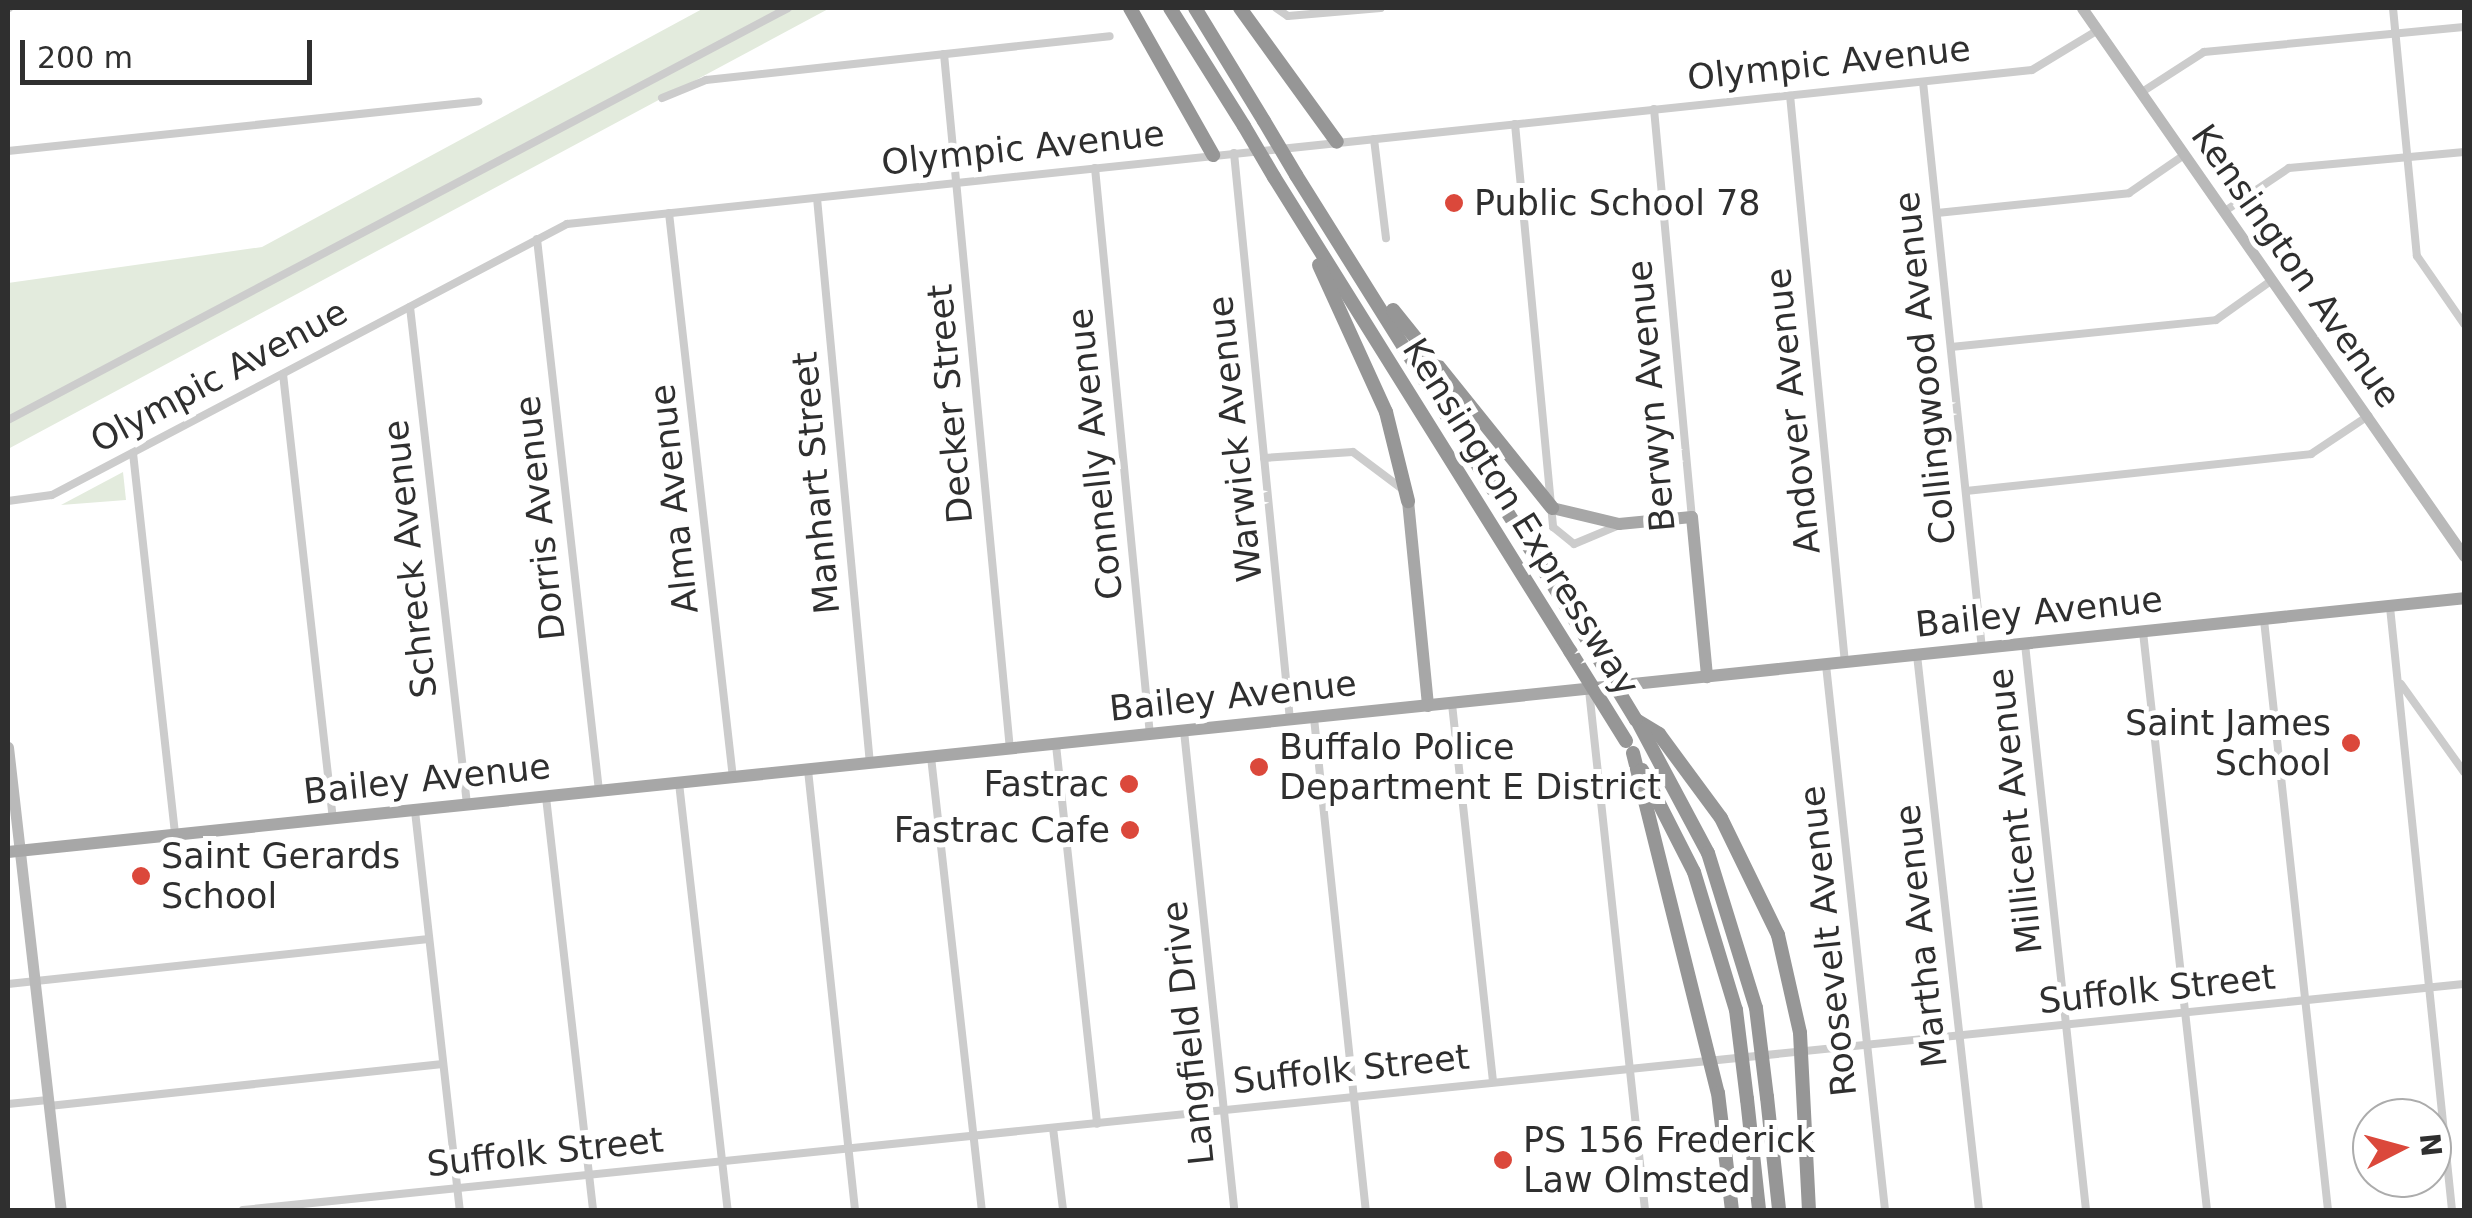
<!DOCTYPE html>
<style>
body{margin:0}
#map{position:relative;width:2472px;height:1218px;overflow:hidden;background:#fff;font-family:"DejaVu Sans",sans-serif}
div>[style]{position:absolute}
.green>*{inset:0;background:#e3ebdd}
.street>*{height:8px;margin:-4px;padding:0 4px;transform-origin:4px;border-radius:4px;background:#ccc}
.secondary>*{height:11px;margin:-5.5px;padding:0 5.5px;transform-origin:5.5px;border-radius:5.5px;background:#b9b9b9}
.primary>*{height:12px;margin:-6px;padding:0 6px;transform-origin:6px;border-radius:6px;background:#a7a7a7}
.highway>*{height:14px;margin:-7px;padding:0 7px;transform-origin:7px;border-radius:7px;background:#969696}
.highway-bridge>*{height:14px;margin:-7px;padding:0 7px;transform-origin:7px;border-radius:7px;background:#969696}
.dots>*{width:28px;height:28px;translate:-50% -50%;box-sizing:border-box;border:5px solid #fff;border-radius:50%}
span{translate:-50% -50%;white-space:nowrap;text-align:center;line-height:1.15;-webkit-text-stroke:10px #fff;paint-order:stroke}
.street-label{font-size:35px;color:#2f2f2f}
.poi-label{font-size:35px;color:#2f2f2f}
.left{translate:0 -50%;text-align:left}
.right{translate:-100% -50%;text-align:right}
.frame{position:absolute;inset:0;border:10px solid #2f2f2f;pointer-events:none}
.north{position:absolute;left:2352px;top:1098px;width:100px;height:100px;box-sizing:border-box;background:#fff;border:2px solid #acacac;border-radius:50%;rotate:84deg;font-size:28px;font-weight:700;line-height:40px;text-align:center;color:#2f2f2f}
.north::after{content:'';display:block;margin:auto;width:35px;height:45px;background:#db483b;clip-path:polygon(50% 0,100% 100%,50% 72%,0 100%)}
.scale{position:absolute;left:20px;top:40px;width:292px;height:45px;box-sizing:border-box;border:5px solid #2f2f2f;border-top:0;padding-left:12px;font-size:30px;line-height:35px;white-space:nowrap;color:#2f2f2f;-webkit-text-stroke:8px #fff;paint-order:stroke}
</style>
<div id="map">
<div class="green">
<i style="clip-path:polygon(704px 8px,830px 8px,8px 449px,8px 283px,262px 247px)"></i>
<i style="clip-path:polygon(123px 472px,126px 500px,61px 505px)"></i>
</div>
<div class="street">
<i style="left:8px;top:8px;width:1px"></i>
<i style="left:1276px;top:8px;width:14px;rotate:34deg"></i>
<i style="left:1288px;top:16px;width:93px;rotate:-4.9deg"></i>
<i style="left:2393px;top:8px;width:249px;rotate:84.5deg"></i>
<i style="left:2417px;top:256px;width:83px;rotate:55.3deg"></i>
<i style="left:944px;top:54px;width:698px;rotate:84.58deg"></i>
<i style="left:1923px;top:82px;width:570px;rotate:84.06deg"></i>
<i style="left:2142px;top:92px;width:74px;rotate:-32.8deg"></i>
<i style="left:2204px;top:52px;width:261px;rotate:-5.5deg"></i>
<i style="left:1790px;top:95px;width:571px;rotate:84.47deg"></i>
<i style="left:662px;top:98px;width:48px;rotate:-22.2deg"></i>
<i style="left:706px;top:80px;width:406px;rotate:-6.2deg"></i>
<i style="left:1654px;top:109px;width:410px;rotate:84.7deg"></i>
<i style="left:1515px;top:124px;width:405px;rotate:84.6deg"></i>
<i style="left:1553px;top:527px;width:27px;rotate:39deg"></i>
<i style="left:1574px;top:544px;width:47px;rotate:-22.7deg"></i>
<i style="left:1374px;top:139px;width:100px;rotate:83.1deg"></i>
<i style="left:8px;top:151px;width:473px;rotate:-6deg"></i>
<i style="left:1234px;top:153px;width:570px;rotate:84.36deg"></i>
<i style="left:1095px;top:168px;width:570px;rotate:84.46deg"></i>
<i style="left:817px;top:198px;width:568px;rotate:84.65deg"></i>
<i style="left:2225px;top:211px;width:77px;rotate:-33.9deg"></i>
<i style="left:2289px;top:168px;width:176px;rotate:-5.2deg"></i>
<i style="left:669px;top:213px;width:569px;rotate:83.54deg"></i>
<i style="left:1937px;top:213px;width:193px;rotate:-5.9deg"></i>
<i style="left:2129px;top:193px;width:67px;rotate:-34.6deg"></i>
<i style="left:537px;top:239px;width:555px;rotate:83.59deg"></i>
<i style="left:410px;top:307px;width:500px;rotate:83.46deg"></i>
<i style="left:1951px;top:347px;width:266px;rotate:-5.8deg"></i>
<i style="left:2216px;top:320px;width:69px;rotate:-35.5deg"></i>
<i style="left:283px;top:374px;width:448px;rotate:83.6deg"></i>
<i style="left:8px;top:420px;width:882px;rotate:-27.84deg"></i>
<i style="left:133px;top:453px;width:384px;rotate:83.7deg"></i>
<i style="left:1264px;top:458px;width:89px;rotate:-3.9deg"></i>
<i style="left:1353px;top:452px;width:60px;rotate:36.9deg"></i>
<i style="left:1966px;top:491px;width:347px;rotate:-6.1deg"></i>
<i style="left:2311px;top:454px;width:69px;rotate:-33.7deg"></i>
<i style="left:8px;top:501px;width:44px;rotate:-7.8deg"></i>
<i style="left:52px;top:495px;width:582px;rotate:-27.75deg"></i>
<i style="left:567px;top:224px;width:1473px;rotate:-6deg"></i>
<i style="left:2032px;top:70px;width:77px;rotate:-31.2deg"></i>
<i style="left:2390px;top:607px;width:606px;rotate:84.13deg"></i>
<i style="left:2264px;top:620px;width:593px;rotate:83.81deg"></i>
<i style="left:2143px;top:632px;width:582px;rotate:83.68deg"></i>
<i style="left:2025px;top:644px;width:569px;rotate:83.85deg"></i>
<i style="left:1917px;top:655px;width:558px;rotate:83.63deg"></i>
<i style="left:1826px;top:665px;width:548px;rotate:83.82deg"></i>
<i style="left:2401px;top:684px;width:108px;rotate:54.4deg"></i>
<i style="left:1589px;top:690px;width:523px;rotate:83.85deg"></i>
<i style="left:1452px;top:704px;width:380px;rotate:83.8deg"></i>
<i style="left:1314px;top:718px;width:495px;rotate:84deg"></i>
<i style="left:1184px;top:731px;width:482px;rotate:84deg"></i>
<i style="left:1056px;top:745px;width:381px;rotate:83.8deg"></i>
<i style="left:931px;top:757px;width:456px;rotate:83.6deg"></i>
<i style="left:808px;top:770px;width:443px;rotate:83.9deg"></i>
<i style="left:679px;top:783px;width:430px;rotate:83.5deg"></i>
<i style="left:546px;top:797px;width:416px;rotate:83.5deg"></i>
<i style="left:415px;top:811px;width:402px;rotate:83.6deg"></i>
<i style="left:8px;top:984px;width:423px;rotate:-6.1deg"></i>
<i style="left:8px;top:1104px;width:40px;rotate:-5.7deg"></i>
<i style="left:49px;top:1106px;width:396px;rotate:-6.1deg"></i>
<i style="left:1053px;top:1128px;width:83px;rotate:83deg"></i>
<i style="left:243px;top:1210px;width:2232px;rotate:-5.81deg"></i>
</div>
<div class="secondary">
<i style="left:2082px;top:8px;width:668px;rotate:55.12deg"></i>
<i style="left:8px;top:747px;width:466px;rotate:83.5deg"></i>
</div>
<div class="primary">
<i style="left:1408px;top:501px;width:206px;rotate:84.4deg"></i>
<i style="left:1552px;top:508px;width:69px;rotate:13.4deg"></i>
<i style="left:1619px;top:524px;width:73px;rotate:-5.5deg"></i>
<i style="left:1692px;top:517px;width:161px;rotate:84.6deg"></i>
<i style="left:8px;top:852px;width:2469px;rotate:-5.9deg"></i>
</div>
<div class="highway">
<i style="left:1130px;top:8px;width:169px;rotate:60.5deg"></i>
<i style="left:1170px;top:8px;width:139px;rotate:57.9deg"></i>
<i style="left:1195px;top:8px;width:132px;rotate:58.6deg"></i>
<i style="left:1240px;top:8px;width:165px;rotate:54.1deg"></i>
<i style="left:1296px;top:175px;width:550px;rotate:57.93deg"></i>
<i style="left:1274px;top:177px;width:559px;rotate:58.02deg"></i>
<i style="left:1319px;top:265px;width:162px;rotate:65.5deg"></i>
<i style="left:1386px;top:412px;width:92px;rotate:76.1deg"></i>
<i style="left:1393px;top:310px;width:254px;rotate:51.2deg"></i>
<i style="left:1636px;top:720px;width:27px;rotate:31deg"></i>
<i style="left:1659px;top:734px;width:104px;rotate:53.6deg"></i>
<i style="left:1721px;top:818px;width:130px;rotate:64deg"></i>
<i style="left:1778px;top:935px;width:100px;rotate:77.3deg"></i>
<i style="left:1800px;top:1033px;width:177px;rotate:87.1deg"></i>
<i style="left:1639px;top:724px;width:146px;rotate:61.9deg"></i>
<i style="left:1708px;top:853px;width:162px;rotate:72.8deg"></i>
<i style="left:1633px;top:753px;width:350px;rotate:76deg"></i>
<i style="left:1718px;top:1093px;width:118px;rotate:83.2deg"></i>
<i style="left:1642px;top:770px;width:114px;rotate:63deg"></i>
<i style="left:1694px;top:872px;width:144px;rotate:73.1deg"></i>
<i style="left:1767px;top:1097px;width:114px;rotate:83.9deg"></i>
<i style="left:1747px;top:1099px;width:112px;rotate:83.8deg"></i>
</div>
<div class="highway-bridge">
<i style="left:1264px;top:121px;width:63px;rotate:59.3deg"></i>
<i style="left:1244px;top:126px;width:59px;rotate:59.5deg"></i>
<i style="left:1588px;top:641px;width:92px;rotate:58.7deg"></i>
<i style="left:1570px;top:651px;width:106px;rotate:58.1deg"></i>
<i style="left:1756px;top:1008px;width:90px;rotate:83deg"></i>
<i style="left:1736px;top:1010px;width:90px;rotate:83deg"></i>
</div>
<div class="dots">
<i style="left:1454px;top:203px;background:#db483b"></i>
<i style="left:2351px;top:743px;background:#db483b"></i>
<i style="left:1259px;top:767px;background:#db483b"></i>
<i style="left:1129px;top:784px;background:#db483b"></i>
<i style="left:1130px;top:830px;background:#db483b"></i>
<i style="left:141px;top:876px;background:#db483b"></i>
<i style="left:1503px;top:1160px;background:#db483b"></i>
</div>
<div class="street-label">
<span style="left:1829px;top:63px;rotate:-6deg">Olympic Avenue</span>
<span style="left:1023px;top:148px;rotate:-6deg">Olympic Avenue</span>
<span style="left:2296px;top:266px;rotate:55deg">Kensington Avenue</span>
<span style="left:1925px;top:368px;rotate:-96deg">Collingwood Avenue</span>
<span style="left:219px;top:376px;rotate:-28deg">Olympic Avenue</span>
<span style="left:1651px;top:396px;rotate:-95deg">Berwyn Avenue</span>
<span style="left:950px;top:404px;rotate:-95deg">Decker Street</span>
<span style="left:1793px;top:411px;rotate:-96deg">Andover Avenue</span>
<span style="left:1235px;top:439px;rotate:-96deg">Warwick Avenue</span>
<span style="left:1095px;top:454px;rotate:-96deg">Connelly Avenue</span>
<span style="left:816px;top:483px;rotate:-95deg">Manhart Street</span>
<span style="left:674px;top:499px;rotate:-96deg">Alma Avenue</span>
<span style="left:1521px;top:517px;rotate:58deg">Kensington Expressway</span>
<span style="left:540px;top:518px;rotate:-96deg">Dorris Avenue</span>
<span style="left:410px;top:559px;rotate:-96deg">Schreck Avenue</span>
<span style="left:2039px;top:612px;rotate:-6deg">Bailey Avenue</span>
<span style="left:1233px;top:696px;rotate:-6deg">Bailey Avenue</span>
<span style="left:427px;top:779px;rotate:-6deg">Bailey Avenue</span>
<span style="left:2015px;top:811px;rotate:-96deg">Millicent Avenue</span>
<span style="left:1921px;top:936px;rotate:-96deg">Martha Avenue</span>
<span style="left:1828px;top:941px;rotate:-96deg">Roosevelt Avenue</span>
<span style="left:2157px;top:989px;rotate:-6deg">Suffolk Street</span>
<span style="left:1188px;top:1033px;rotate:-96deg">Langfield Drive</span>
<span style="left:1351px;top:1069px;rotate:-6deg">Suffolk Street</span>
<span style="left:545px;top:1152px;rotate:-6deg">Suffolk Street</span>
</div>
<div class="poi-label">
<span class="left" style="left:1474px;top:203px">Public School 78</span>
<span class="right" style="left:2331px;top:743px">Saint James<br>School</span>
<span class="left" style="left:1279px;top:767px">Buffalo Police<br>Department E District</span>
<span class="right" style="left:1109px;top:784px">Fastrac</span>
<span class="right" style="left:1110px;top:830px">Fastrac Cafe</span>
<span class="left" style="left:161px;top:876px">Saint Gerards<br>School</span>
<span class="left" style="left:1523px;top:1160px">PS 156 Frederick<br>Law Olmsted</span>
</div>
<div class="frame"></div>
<div class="north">N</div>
<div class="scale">200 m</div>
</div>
